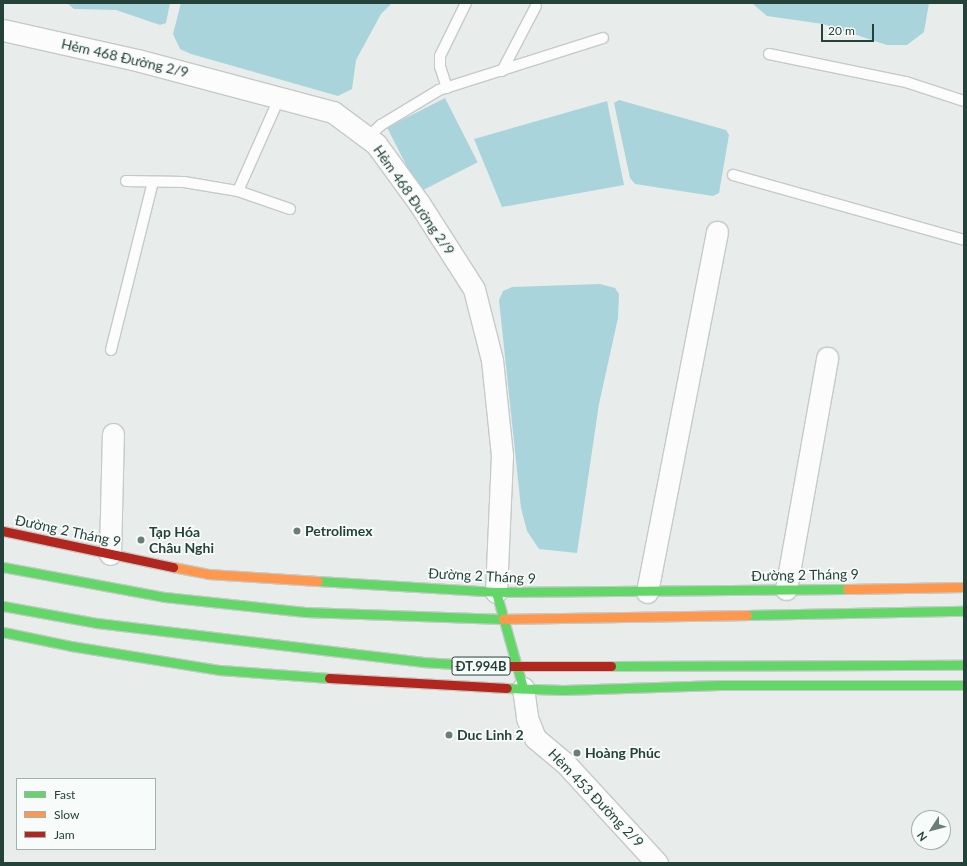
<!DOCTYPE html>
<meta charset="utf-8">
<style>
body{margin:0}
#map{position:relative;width:967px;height:866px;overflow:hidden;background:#e8edeb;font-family:Lato,sans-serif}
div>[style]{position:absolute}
.water>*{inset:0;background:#a9d4db;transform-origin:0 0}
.roads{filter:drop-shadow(1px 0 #c5cac8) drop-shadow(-1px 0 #c5cac8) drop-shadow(0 1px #c5cac8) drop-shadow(0 -1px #c5cac8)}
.lane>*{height:10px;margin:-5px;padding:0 5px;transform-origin:5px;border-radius:5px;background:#fcfcfc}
.street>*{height:21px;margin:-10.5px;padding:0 10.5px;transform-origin:10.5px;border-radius:10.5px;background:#fcfcfc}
.fast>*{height:9px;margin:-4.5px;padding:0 4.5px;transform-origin:4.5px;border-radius:4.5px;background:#63d668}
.slow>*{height:9px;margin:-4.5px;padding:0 4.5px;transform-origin:4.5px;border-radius:4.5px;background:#ff974d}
.jam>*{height:9px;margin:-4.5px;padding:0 4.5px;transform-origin:4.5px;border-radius:4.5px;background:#b3261e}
.dots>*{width:11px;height:11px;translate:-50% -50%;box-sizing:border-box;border:2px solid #f7fbf9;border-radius:50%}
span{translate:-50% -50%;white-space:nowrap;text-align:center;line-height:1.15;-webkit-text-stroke:3.5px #f7fbf9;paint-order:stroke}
.shield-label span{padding:1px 3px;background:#f7fbf9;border:1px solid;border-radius:3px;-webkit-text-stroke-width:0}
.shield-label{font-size:13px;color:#24423a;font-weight:700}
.street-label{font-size:14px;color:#24423a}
.poi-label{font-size:14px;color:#24423a;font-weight:700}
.left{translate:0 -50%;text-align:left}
.frame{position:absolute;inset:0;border:4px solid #24423a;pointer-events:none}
.legend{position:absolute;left:16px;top:778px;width:140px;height:72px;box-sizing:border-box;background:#f7fbf9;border:1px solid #a3b1ad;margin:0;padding:5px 7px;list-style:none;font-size:12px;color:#24423a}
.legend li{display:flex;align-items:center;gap:8px;height:20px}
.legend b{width:20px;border:1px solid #a3b1ad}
.north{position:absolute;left:911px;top:810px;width:40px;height:40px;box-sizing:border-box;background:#f7fbf9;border:1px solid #a3b1ad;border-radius:50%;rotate:234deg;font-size:11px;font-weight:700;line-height:16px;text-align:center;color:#24423a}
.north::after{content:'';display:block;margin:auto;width:14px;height:18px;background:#697e78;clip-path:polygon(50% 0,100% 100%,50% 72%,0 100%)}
.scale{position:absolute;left:821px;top:24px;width:53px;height:18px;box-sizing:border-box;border:2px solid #24423a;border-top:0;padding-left:5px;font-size:12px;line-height:14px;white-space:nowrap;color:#24423a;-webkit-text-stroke:3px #f7fbf9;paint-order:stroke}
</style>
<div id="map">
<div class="water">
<i style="clip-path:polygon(67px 3px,170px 3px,166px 23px,160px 25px,116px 10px,74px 9px)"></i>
<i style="clip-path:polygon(181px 3px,392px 3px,381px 14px,356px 60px,352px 89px,338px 96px,191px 54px,180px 49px,173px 34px)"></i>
<i style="clip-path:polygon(752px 3px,929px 3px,924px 32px,907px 45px,887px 45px,823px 24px,767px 16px)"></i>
<i style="left:445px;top:98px;width:72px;height:65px;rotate:63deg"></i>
<i style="clip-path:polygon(619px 100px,726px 130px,729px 135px,719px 193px,713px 196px,635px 184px,630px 178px,614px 103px)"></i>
<i style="clip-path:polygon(607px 101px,624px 185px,502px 207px,474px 139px)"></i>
<i style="clip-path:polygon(600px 284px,615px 288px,619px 294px,618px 318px,599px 404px,577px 553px,539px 549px,527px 531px,521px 508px,499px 300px,503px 291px,512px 287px)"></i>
</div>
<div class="roads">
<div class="lane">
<i style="left:769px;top:54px;width:140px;rotate:11.6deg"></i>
<i style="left:906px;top:82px;width:61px;rotate:18.1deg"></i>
<i style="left:502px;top:71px;width:73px;rotate:-62.4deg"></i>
<i style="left:447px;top:88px;width:22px;rotate:-108deg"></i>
<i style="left:440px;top:67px;width:11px;rotate:-90deg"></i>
<i style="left:440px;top:56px;width:59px;rotate:-63.9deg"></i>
<i style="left:368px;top:137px;width:18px;rotate:-43deg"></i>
<i style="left:381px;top:125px;width:68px;rotate:-31.1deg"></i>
<i style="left:439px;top:90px;width:172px;rotate:-17.6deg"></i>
<i style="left:733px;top:175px;width:240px;rotate:15.7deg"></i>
<i style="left:126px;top:181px;width:58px;rotate:1deg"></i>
<i style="left:184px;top:182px;width:55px;rotate:9.5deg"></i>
<i style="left:238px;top:191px;width:55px;rotate:19.1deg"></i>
<i style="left:238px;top:191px;width:104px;rotate:-66.1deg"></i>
<i style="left:111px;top:350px;width:173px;rotate:-76deg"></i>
</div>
<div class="street">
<i style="left:3px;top:30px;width:137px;rotate:12.6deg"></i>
<i style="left:137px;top:60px;width:203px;rotate:14.9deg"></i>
<i style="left:333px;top:112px;width:54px;rotate:36.7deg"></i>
<i style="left:376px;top:144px;width:73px;rotate:53.9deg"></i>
<i style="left:419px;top:203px;width:102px;rotate:57.4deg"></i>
<i style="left:474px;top:289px;width:73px;rotate:75.8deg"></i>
<i style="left:492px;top:360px;width:96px;rotate:84deg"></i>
<i style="left:502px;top:455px;width:137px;rotate:92.5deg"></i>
<i style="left:110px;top:554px;width:120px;rotate:-88.6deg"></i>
<i style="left:786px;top:589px;width:235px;rotate:-79.9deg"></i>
<i style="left:647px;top:592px;width:367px;rotate:-79deg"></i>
<i style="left:523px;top:688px;width:30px;rotate:82deg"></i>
<i style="left:527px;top:718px;width:22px;rotate:68deg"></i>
<i style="left:535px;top:738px;width:39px;rotate:40deg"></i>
<i style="left:565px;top:763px;width:136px;rotate:47.4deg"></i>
</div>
<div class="fast">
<i style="left:3px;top:567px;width:165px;rotate:10.5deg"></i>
<i style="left:165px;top:597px;width:141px;rotate:6.1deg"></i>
<i style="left:305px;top:612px;width:198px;rotate:2deg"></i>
<i style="left:318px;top:581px;width:178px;rotate:3.5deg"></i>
<i style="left:496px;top:592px;width:351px;rotate:-0.5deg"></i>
<i style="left:496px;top:592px;width:100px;rotate:74.3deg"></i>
<i style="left:3px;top:606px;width:96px;rotate:10.3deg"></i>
<i style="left:97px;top:623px;width:327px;rotate:6.8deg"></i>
<i style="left:422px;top:662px;width:66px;rotate:3.5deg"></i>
<i style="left:747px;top:615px;width:217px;rotate:-1.1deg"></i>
<i style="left:3px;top:632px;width:69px;rotate:11.6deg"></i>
<i style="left:71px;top:646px;width:151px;rotate:9.2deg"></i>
<i style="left:220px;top:670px;width:109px;rotate:4.2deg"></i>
<i style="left:611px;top:666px;width:353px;rotate:-0.2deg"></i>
<i style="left:507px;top:688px;width:56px;rotate:2deg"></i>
<i style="left:563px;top:690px;width:157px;rotate:-1.8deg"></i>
<i style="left:720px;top:685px;width:244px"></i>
</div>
<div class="slow">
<i style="left:173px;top:567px;width:36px;rotate:11deg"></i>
<i style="left:208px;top:574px;width:110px;rotate:3.6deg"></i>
<i style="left:847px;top:589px;width:117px;rotate:-1deg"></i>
<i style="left:503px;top:619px;width:244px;rotate:-0.9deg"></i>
</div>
<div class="jam">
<i style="left:3px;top:531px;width:174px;rotate:12deg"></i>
<i style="left:488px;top:666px;width:123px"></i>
<i style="left:329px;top:678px;width:178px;rotate:3.2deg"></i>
</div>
</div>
<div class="dots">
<i style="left:297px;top:531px;background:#697e78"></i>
<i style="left:141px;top:540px;background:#697e78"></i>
<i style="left:449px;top:735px;background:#697e78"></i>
<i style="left:577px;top:753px;background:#697e78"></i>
</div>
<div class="shield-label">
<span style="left:481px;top:666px">ĐT.994B</span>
</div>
<div class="street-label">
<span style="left:125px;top:58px;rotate:13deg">Hẻm 468 Đường 2/9</span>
<span style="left:414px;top:200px;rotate:55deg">Hẻm 468 Đường 2/9</span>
<span style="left:68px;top:531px;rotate:12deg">Đường 2 Tháng 9</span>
<span style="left:805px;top:575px;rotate:-1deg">Đường 2 Tháng 9</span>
<span style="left:482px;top:576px;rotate:3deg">Đường 2 Tháng 9</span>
<span style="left:596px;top:798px;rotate:46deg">Hẻm 453 Đường 2/9</span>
</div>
<div class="poi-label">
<span class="left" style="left:305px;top:531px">Petrolimex</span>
<span class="left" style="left:149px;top:540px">Tạp Hóa<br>Châu Nghi</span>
<span class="left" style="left:457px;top:735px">Duc Linh 2</span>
<span class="left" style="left:585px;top:753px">Hoàng Phúc</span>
</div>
<div class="frame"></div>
<ul class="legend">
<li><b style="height:5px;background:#63d668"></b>Fast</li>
<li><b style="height:5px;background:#ff974d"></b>Slow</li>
<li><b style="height:5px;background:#b3261e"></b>Jam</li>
</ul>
<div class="north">N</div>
<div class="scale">20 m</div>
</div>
